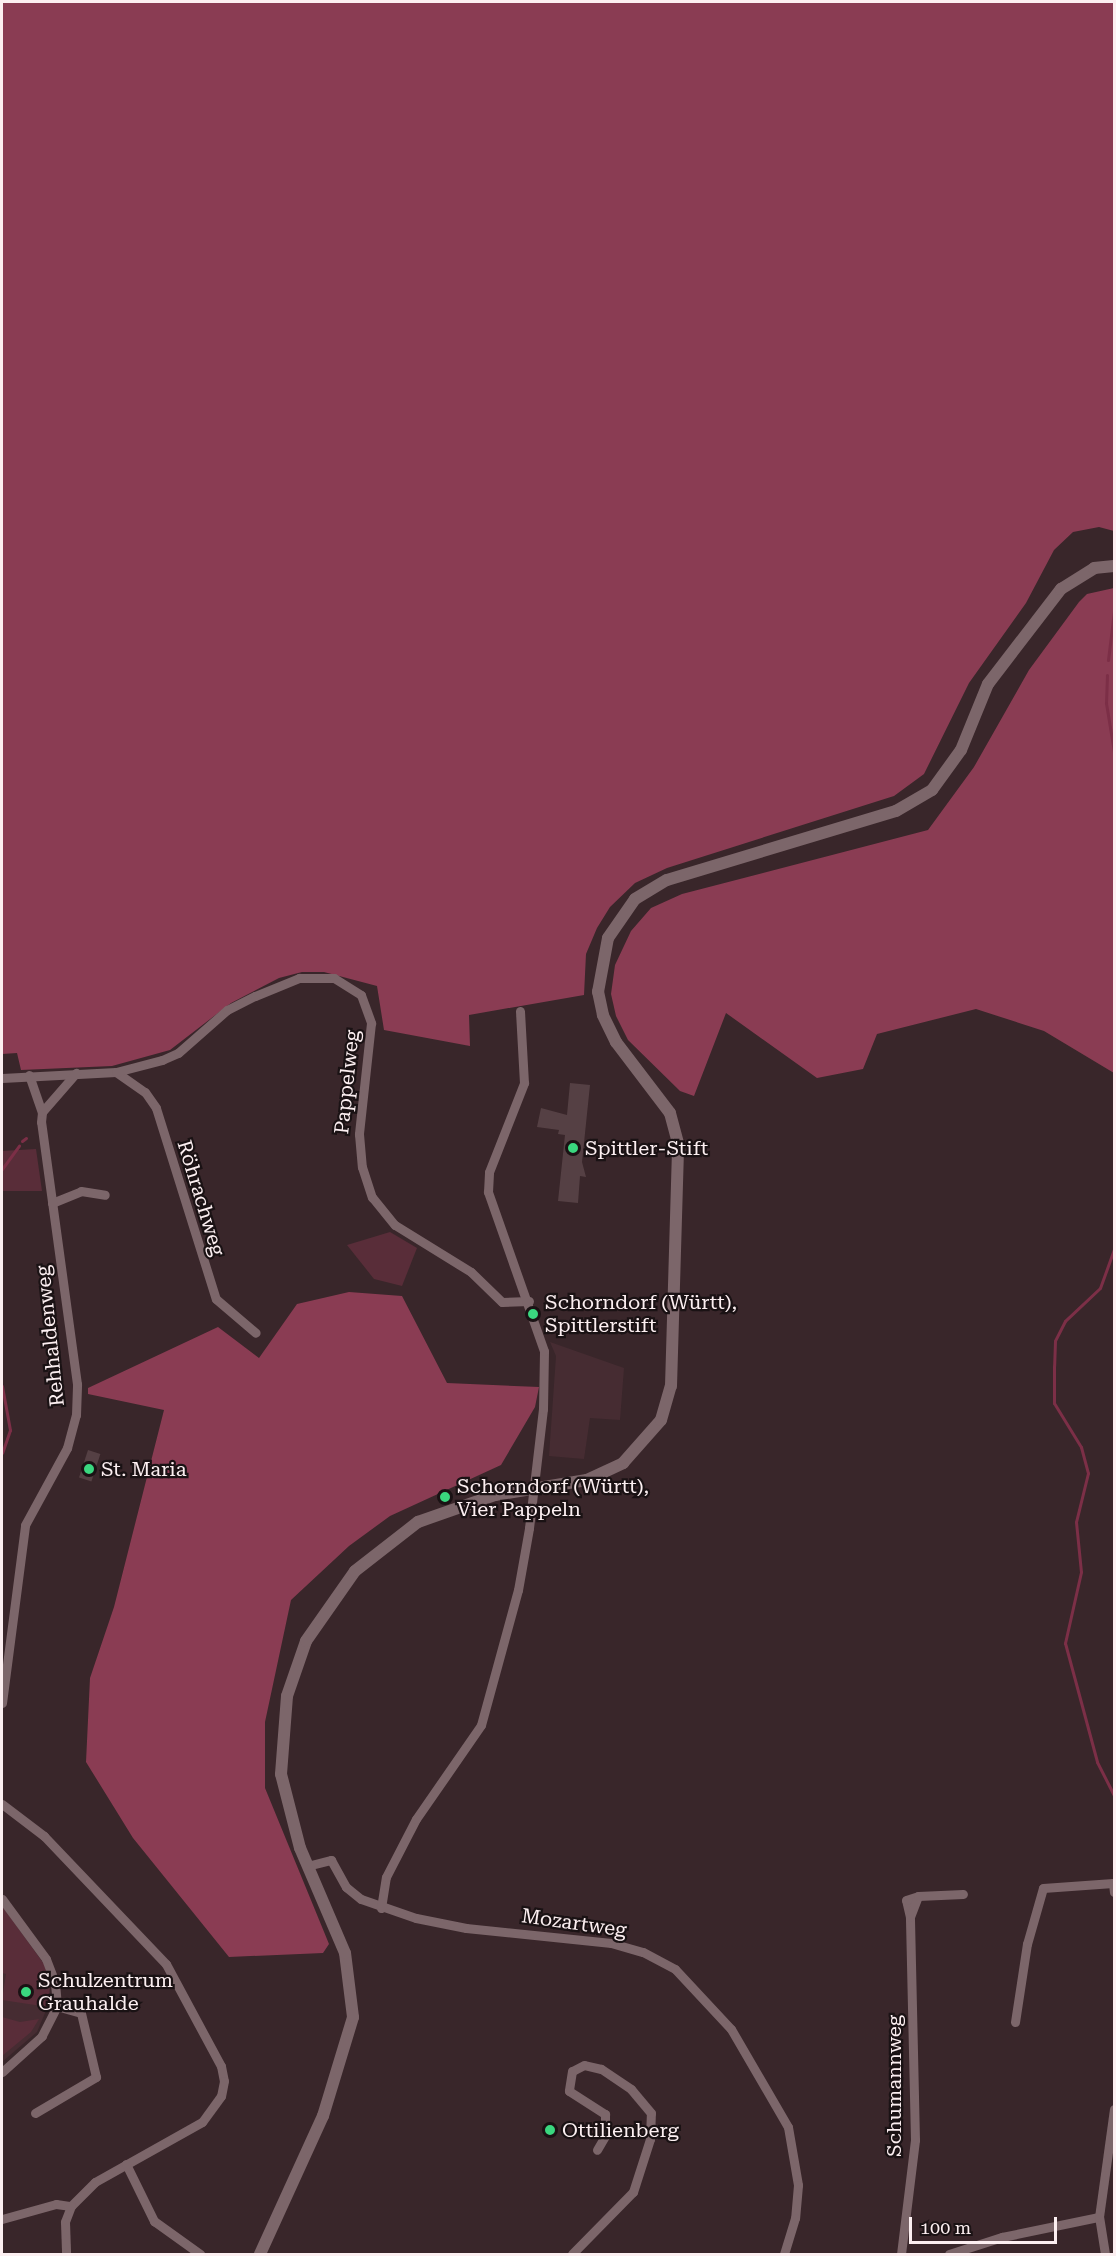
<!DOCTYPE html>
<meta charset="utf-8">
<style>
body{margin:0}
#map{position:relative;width:1116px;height:2256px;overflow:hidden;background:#39262a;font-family:"Roboto Serif",serif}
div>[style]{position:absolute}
.built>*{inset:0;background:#462c32}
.green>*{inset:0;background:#592d39}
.forest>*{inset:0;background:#8a3c53}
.stream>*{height:3px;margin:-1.5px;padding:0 1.5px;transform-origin:1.5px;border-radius:1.5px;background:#7c2f47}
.building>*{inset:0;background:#554044;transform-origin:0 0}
.street>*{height:9px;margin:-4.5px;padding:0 4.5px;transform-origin:4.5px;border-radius:4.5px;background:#7c666a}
.secondary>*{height:12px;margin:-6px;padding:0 6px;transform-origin:6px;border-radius:6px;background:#7c666a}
.dots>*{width:16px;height:16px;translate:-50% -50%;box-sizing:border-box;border:3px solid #1a1214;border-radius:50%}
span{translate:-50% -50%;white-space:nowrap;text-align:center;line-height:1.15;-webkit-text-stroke:4.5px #1a1214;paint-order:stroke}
.street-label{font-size:20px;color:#fceff1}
.poi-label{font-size:20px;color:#fceff1}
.left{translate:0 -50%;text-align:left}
.frame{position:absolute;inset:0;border:3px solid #fceff1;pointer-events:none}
.scale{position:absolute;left:909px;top:2217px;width:148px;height:27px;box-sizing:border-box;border:3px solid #fceff1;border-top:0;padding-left:8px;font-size:18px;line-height:21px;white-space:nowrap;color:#fceff1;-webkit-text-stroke:4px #1a1214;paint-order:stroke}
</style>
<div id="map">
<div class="built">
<i style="clip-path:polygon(550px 1342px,624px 1368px,620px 1420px,590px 1418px,584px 1459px,549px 1456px,556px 1356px)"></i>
<i style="clip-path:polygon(2px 1905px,50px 1982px,50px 2001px,37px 2032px,2px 2062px)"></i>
</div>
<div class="green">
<i style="clip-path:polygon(36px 1149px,42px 1191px,2px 1191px,2px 1151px)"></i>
<i style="clip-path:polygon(390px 1232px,417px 1248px,402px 1286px,374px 1279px,347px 1245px)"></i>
<i style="clip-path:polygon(2px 1906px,44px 1964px,50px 1982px,48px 2007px,2px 2000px,6px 1974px,2px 1973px)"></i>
<i style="clip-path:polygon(2px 2017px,20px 2022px,39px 2019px,31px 2032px,2px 2056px)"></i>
</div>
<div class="forest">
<i style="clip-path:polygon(2px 2px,1114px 2px,1114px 531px,1099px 527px,1073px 532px,1054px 550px,1026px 603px,969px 683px,924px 774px,894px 796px,667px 868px,635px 883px,610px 907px,597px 928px,586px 954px,584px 995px,469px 1015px,470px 1046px,384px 1030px,377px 986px,324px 972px,302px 972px,279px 978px,231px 1003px,170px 1050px,112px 1066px,21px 1070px,17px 1053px,2px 1054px)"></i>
<i style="clip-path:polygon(1114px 588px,1114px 1073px,1044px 1031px,976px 1009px,877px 1034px,863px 1069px,817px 1078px,726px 1013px,694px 1096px,680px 1091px,628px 1040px,616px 1016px,611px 994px,615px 965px,631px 931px,651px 908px,682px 894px,928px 830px,974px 767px,1029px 670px,1079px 602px,1087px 594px)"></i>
<i style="clip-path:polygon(349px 1292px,402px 1296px,447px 1383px,539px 1387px,535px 1407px,501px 1465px,390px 1516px,349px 1546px,291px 1600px,265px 1722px,265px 1788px,329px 1944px,323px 1953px,229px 1957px,133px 1838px,86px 1762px,90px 1678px,114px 1607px,164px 1410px,88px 1394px,88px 1388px,218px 1327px,259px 1358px,297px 1304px)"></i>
</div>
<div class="stream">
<i style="left:1108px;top:660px;width:49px;rotate:-83deg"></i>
<i style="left:1107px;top:675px;width:28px;rotate:92deg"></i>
<i style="left:1106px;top:703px;width:50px;rotate:80.7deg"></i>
<i style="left:22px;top:1141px;width:5px;rotate:-37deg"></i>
<i style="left:2px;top:1169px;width:29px;rotate:-54deg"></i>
<i style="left:1114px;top:1249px;width:41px;rotate:109.7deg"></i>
<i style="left:1100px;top:1288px;width:48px;rotate:136.7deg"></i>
<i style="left:1065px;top:1321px;width:22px;rotate:117deg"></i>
<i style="left:1055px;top:1341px;width:25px;rotate:92deg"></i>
<i style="left:1054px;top:1366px;width:37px;rotate:90deg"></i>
<i style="left:1054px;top:1403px;width:52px;rotate:58.5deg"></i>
<i style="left:1081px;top:1447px;width:27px;rotate:75deg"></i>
<i style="left:1088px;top:1473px;width:50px;rotate:103.8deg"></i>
<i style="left:1076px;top:1522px;width:50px;rotate:84.3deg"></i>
<i style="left:1081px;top:1572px;width:73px;rotate:102.7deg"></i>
<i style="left:1065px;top:1643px;width:123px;rotate:74.9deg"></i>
<i style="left:1097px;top:1762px;width:37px;rotate:63deg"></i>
<i style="left:2px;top:1386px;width:45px;rotate:79.7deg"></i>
<i style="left:10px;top:1430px;width:24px;rotate:109deg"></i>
</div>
<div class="building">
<i style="clip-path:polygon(570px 1083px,590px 1085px,582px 1162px,586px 1177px,580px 1176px,578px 1203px,558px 1201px,565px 1135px,558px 1134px,559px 1130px,537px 1127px,541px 1108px,567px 1115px)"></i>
<i style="left:88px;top:1450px;width:13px;height:29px;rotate:18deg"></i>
</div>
<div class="street">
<i style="left:116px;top:1072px;width:35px;rotate:35deg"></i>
<i style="left:145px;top:1092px;width:19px;rotate:55deg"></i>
<i style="left:156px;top:1108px;width:200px;rotate:72.6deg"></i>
<i style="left:216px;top:1299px;width:52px;rotate:40.4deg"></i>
<i style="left:29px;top:1075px;width:39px;rotate:71deg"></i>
<i style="left:2px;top:1078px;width:114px;rotate:-3deg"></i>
<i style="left:116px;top:1072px;width:48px;rotate:-14.6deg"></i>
<i style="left:162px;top:1060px;width:17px;rotate:-24deg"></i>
<i style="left:178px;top:1053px;width:65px;rotate:-41.3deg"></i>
<i style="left:227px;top:1010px;width:31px;rotate:-27deg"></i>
<i style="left:255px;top:996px;width:48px;rotate:-22.2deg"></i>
<i style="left:299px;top:978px;width:35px"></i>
<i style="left:334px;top:978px;width:32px;rotate:32deg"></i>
<i style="left:361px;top:995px;width:30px;rotate:70deg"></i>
<i style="left:371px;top:1023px;width:112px;rotate:96.2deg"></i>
<i style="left:359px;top:1134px;width:33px;rotate:85deg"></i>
<i style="left:362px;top:1167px;width:32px;rotate:72deg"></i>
<i style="left:372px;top:1197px;width:36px;rotate:51deg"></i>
<i style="left:395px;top:1225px;width:89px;rotate:31.7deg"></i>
<i style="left:471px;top:1272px;width:43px;rotate:44.1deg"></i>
<i style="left:502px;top:1302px;width:27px;rotate:-2deg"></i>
<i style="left:52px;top:1203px;width:31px;rotate:-22deg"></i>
<i style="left:81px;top:1191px;width:24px;rotate:9deg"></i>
<i style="left:2px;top:1703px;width:179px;rotate:-82.6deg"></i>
<i style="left:25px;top:1525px;width:88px;rotate:-61.4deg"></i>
<i style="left:67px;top:1448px;width:34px;rotate:-75deg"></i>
<i style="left:76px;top:1415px;width:31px;rotate:-88deg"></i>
<i style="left:77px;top:1384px;width:264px;rotate:-97.8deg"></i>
<i style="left:41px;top:1122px;width:10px;rotate:-84deg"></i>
<i style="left:42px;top:1112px;width:52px;rotate:-48.9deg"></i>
<i style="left:2px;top:1804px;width:53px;rotate:37.3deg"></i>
<i style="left:44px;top:1836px;width:177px;rotate:46.4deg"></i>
<i style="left:166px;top:1964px;width:116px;rotate:61.7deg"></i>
<i style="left:221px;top:2066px;width:15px;rotate:79deg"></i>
<i style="left:224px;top:2081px;width:15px;rotate:101deg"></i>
<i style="left:221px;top:2096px;width:32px;rotate:126deg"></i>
<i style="left:202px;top:2122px;width:123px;rotate:150.7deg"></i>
<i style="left:95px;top:2182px;width:34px;rotate:135deg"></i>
<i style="left:71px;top:2206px;width:17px;rotate:111deg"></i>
<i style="left:65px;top:2222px;width:32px;rotate:88deg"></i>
<i style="left:307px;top:1866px;width:25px;rotate:-14deg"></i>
<i style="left:331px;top:1860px;width:31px;rotate:61deg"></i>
<i style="left:346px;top:1887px;width:19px;rotate:39deg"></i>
<i style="left:361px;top:1899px;width:58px;rotate:19.1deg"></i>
<i style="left:416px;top:1918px;width:51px;rotate:11.3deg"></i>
<i style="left:466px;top:1928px;width:146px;rotate:5.9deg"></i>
<i style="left:611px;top:1943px;width:33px;rotate:16deg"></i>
<i style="left:643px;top:1952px;width:36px;rotate:28deg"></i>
<i style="left:675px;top:1969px;width:82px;rotate:47deg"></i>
<i style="left:731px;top:2029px;width:113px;rotate:59.8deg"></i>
<i style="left:788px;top:2127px;width:59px;rotate:80.2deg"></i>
<i style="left:798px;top:2185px;width:33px;rotate:95deg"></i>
<i style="left:795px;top:2218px;width:38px;rotate:107deg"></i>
<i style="left:2px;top:1899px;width:74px;rotate:53.7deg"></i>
<i style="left:46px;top:1959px;width:26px;rotate:69deg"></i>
<i style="left:55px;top:1983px;width:23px;rotate:85deg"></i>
<i style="left:57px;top:2006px;width:34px;rotate:117deg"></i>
<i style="left:42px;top:2036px;width:54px;rotate:138deg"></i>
<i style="left:381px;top:1908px;width:31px;rotate:-81deg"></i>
<i style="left:386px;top:1877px;width:65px;rotate:-62.7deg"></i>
<i style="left:416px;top:1819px;width:114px;rotate:-55.3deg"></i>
<i style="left:481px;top:1725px;width:140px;rotate:-74.7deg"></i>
<i style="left:518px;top:1590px;width:63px;rotate:-79.9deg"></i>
<i style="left:529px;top:1528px;width:120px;rotate:-83.3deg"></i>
<i style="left:543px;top:1409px;width:58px;rotate:-89deg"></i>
<i style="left:544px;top:1351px;width:169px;rotate:-109.4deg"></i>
<i style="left:488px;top:1192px;width:20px;rotate:-87deg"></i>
<i style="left:489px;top:1172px;width:96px;rotate:-68.5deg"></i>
<i style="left:524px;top:1083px;width:72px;rotate:-93.2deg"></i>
<i style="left:910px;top:1917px;width:17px;rotate:-103deg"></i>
<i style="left:906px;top:1900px;width:13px;rotate:-18deg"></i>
<i style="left:1015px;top:2022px;width:79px;rotate:-81.3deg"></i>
<i style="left:1027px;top:1944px;width:58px;rotate:-74.1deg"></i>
<i style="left:1043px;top:1888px;width:70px;rotate:-4.1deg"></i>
<i style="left:1113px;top:1883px;width:9px;rotate:84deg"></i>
<i style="left:35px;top:2113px;width:71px;rotate:-30.5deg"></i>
<i style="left:96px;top:2077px;width:66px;rotate:-103.2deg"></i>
<i style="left:81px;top:2013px;width:25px;rotate:-164deg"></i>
<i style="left:126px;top:2164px;width:64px;rotate:63.8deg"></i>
<i style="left:154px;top:2221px;width:57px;rotate:35.7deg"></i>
<i style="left:2px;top:2219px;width:56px;rotate:-15.5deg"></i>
<i style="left:56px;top:2204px;width:15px;rotate:8deg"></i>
<i style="left:572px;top:2254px;width:87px;rotate:-45.5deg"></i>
<i style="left:633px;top:2192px;width:56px;rotate:-72.2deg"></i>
<i style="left:650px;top:2139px;width:26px;rotate:-88deg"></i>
<i style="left:651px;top:2113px;width:31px;rotate:-130deg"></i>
<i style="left:631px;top:2089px;width:36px;rotate:-146deg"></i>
<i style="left:601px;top:2069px;width:17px;rotate:-167deg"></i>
<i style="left:584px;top:2065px;width:13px;rotate:153deg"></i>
<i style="left:572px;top:2071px;width:20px;rotate:99deg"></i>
<i style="left:569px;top:2091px;width:43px;rotate:32.6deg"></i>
<i style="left:605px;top:2114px;width:22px;rotate:90deg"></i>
<i style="left:605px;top:2136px;width:16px;rotate:120deg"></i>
<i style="left:901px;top:2254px;width:115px;rotate:-83deg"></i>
<i style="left:915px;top:2140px;width:223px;rotate:-91.3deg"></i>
<i style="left:910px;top:1917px;width:22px;rotate:-69deg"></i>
<i style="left:918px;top:1896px;width:45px;rotate:-2.5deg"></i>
<i style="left:949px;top:2254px;width:56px;rotate:-17.8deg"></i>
<i style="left:1002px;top:2237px;width:99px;rotate:-11.7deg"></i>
<i style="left:1105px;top:2254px;width:37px;rotate:-99deg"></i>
<i style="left:1099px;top:2217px;width:109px;rotate:-82.1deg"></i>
</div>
<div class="secondary">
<i style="left:260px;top:2254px;width:152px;rotate:-65.5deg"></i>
<i style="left:323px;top:2116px;width:103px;rotate:-73.1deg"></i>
<i style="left:353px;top:2017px;width:64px;rotate:-97.1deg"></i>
<i style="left:345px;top:1953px;width:114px;rotate:-113.2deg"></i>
<i style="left:300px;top:1848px;width:76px;rotate:-104.4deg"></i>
<i style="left:281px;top:1774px;width:78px;rotate:-85.6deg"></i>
<i style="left:287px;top:1696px;width:58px;rotate:-70.9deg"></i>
<i style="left:306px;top:1641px;width:85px;rotate:-55deg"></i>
<i style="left:355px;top:1571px;width:80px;rotate:-37.9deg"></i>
<i style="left:418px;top:1522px;width:82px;rotate:-19.3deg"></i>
<i style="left:495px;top:1495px;width:93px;rotate:-9.3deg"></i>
<i style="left:587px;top:1480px;width:40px;rotate:-25deg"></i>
<i style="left:623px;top:1463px;width:57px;rotate:-48.5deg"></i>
<i style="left:661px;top:1420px;width:35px;rotate:-74deg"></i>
<i style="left:671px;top:1386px;width:243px;rotate:-88.3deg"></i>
<i style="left:678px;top:1143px;width:31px;rotate:-105deg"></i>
<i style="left:670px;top:1113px;width:89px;rotate:-127.3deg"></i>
<i style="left:616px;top:1042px;width:30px;rotate:-116deg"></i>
<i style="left:603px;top:1015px;width:24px;rotate:-102deg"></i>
<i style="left:598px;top:992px;width:55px;rotate:-79.5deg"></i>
<i style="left:608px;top:938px;width:47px;rotate:-55.3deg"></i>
<i style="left:635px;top:899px;width:37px;rotate:-31deg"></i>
<i style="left:667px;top:880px;width:239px;rotate:-16.8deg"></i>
<i style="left:896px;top:811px;width:42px;rotate:-30.3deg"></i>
<i style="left:932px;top:790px;width:49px;rotate:-54.1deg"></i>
<i style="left:961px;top:750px;width:71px;rotate:-67.8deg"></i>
<i style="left:988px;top:684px;width:120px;rotate:-52.5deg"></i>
<i style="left:1061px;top:589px;width:39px;rotate:-32deg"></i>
<i style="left:1094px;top:568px;width:20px;rotate:-6deg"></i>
</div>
<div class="dots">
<i style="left:573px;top:1148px;background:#3ad77f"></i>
<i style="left:533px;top:1314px;background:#3ad77f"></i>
<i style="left:89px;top:1469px;background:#3ad77f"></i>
<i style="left:445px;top:1497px;background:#3ad77f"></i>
<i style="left:26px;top:1992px;background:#3ad77f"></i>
<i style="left:550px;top:2130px;background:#3ad77f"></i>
</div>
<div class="street-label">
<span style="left:347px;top:1082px;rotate:-84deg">Pappelweg</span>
<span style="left:201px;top:1198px;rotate:73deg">Röhrachweg</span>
<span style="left:50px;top:1336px;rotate:-96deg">Rehhaldenweg</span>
<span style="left:574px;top:1923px;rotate:8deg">Mozartweg</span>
<span style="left:894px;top:2086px;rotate:-90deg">Schumannweg</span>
</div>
<div class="poi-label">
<span class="left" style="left:585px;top:1148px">Spittler-Stift</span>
<span class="left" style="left:545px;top:1314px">Schorndorf (Württ),<br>Spittlerstift</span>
<span class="left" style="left:101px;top:1469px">St. Maria</span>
<span class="left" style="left:457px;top:1498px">Schorndorf (Württ),<br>Vier Pappeln</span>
<span class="left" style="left:38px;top:1992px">Schulzentrum<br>Grauhalde</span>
<span class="left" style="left:562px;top:2130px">Ottilienberg</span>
</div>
<div class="frame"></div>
<div class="scale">100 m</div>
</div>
